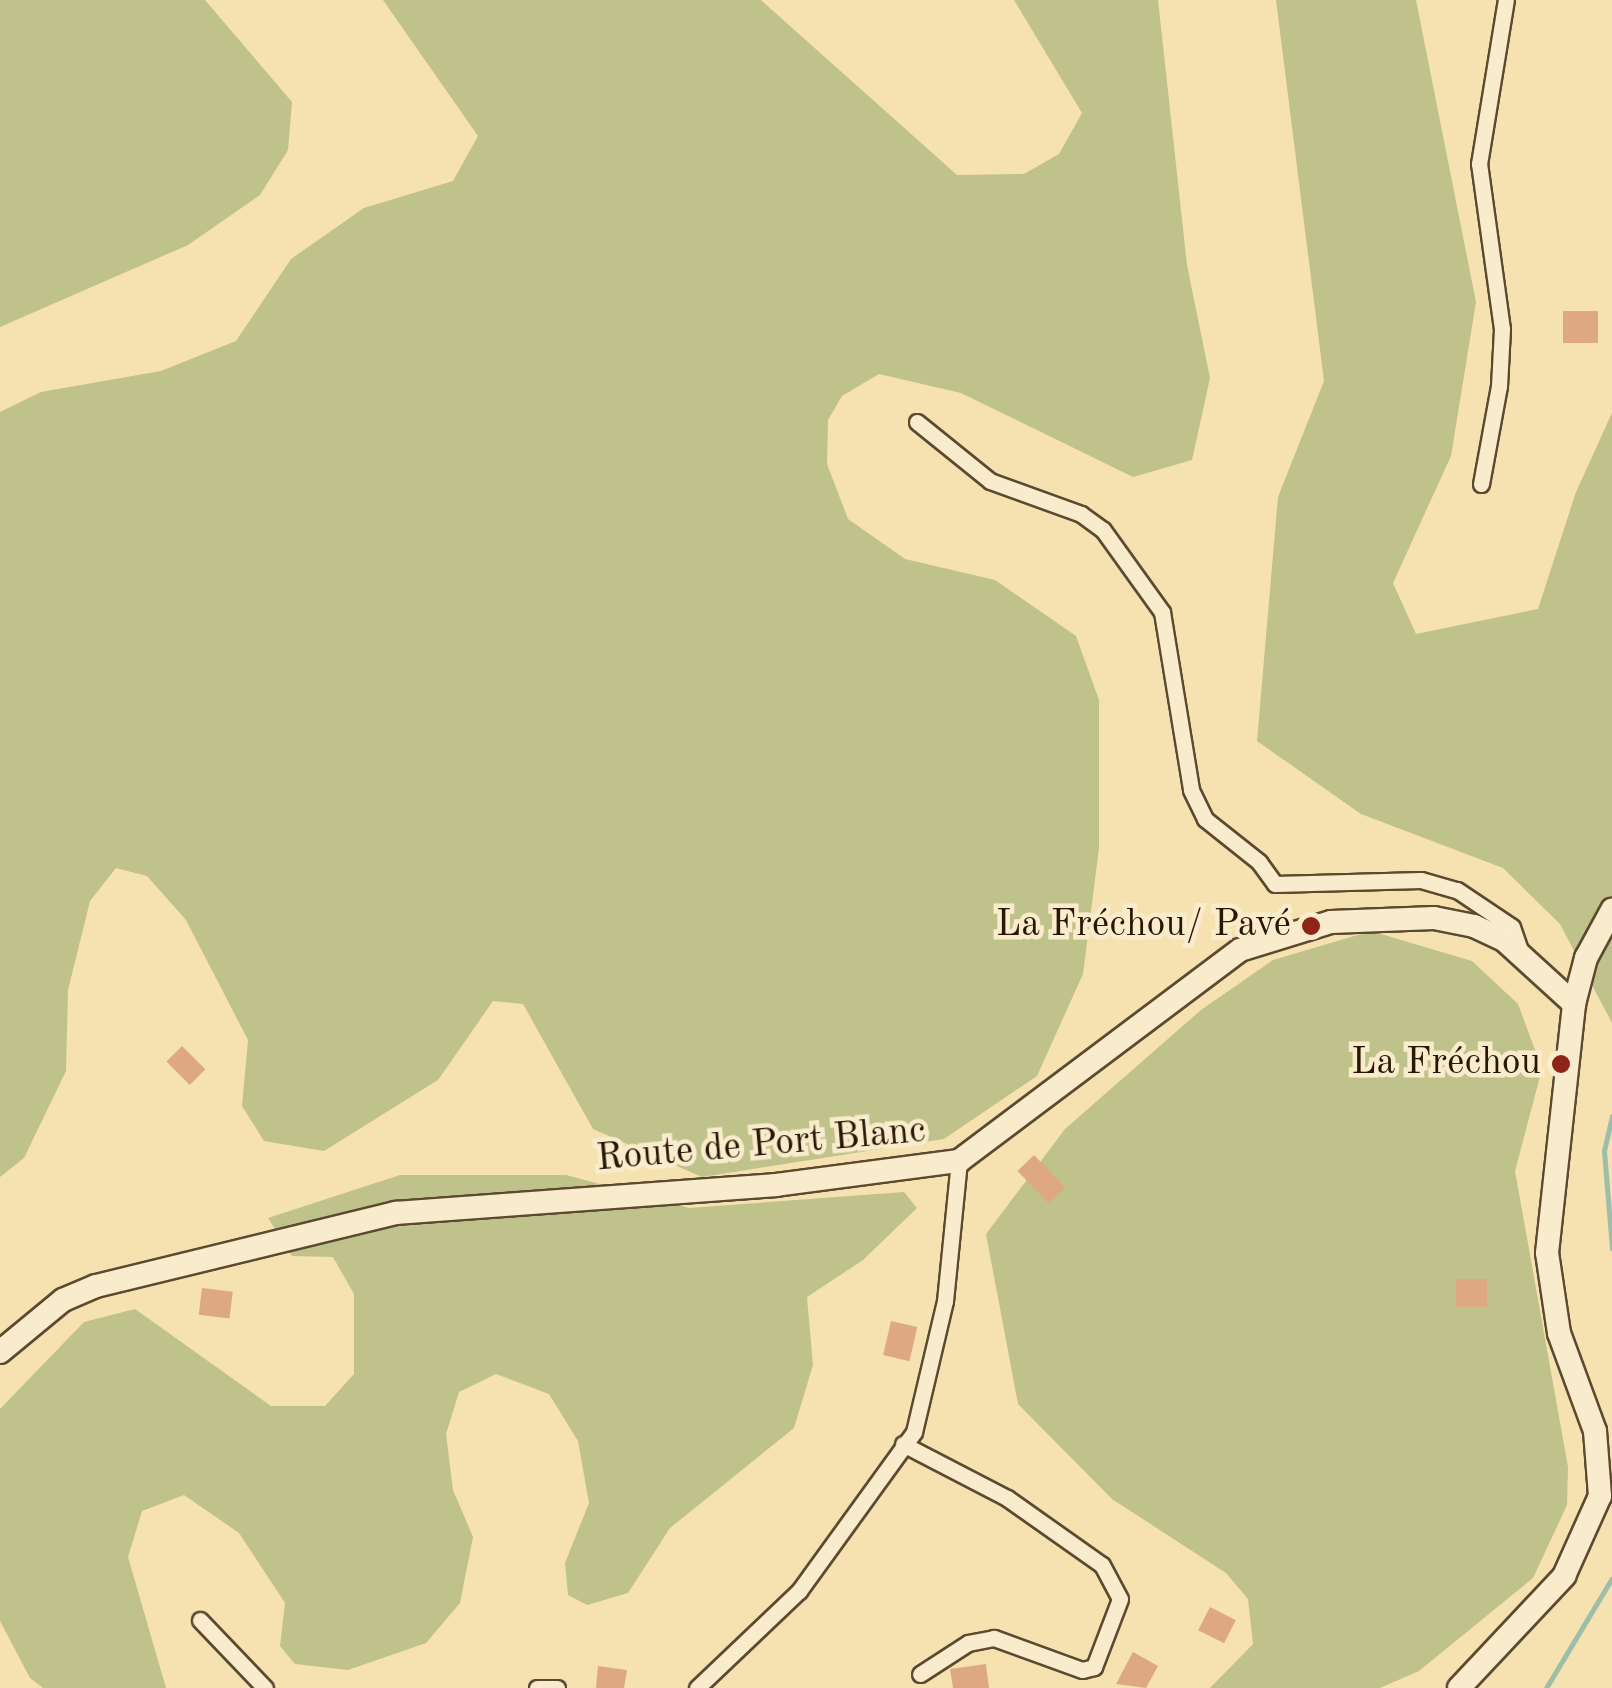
<!DOCTYPE html>
<meta charset="utf-8">
<style>
body{margin:0}
#map{position:relative;width:1612px;height:1688px;overflow:hidden;background:#f6e1b0;font-family:"Old Standard TT",serif}
div>[style]{position:absolute}
.green>*{inset:0;background:#bfc28a}
.stream>*{height:5px;margin:-2.5px;padding:0 2.5px;transform-origin:2.5px;border-radius:2.5px;background:#9dbea9}
.building>*{inset:0;background:#dea882;transform-origin:0 0}
.roads{filter:drop-shadow(2px 0 #5c4a30) drop-shadow(-2px 0 #5c4a30) drop-shadow(0 2px #5c4a30) drop-shadow(0 -2px #5c4a30)}
.street>*{height:15px;margin:-7.5px;padding:0 7.5px;transform-origin:7.5px;border-radius:7.5px;background:#f9eccc}
.secondary>*{height:22px;margin:-11px;padding:0 11px;transform-origin:11px;border-radius:11px;background:#f9eccc}
.dots>*{width:28px;height:28px;translate:-50% -50%;box-sizing:border-box;border:5px solid #f9eccc;border-radius:50%}
span{translate:-50% -50%;white-space:nowrap;text-align:center;line-height:1.15;-webkit-text-stroke:9px #f9eccc;paint-order:stroke}
.poi-label{font-size:38px;color:#291705}
.right{translate:-100% -50%;text-align:right}
.street-label{font-size:38px;color:#291705}
</style>
<div id="map">
<div class="green">
<i style="clip-path:polygon(0 0,205px 0,292px 102px,288px 150px,260px 195px,188px 245px,0 327px)"></i>
<i style="clip-path:polygon(383px 0,761px 0,957px 175px,1024px 174px,1059px 154px,1082px 113px,1014px 0,1158px 0,1187px 265px,1210px 378px,1192px 460px,1133px 477px,961px 393px,879px 374px,842px 396px,828px 420px,827px 464px,848px 519px,905px 559px,995px 580px,1076px 636px,1099px 700px,1099px 848px,1083px 974px,1037px 1076px,944px 1139px,702px 1177px,593px 1129px,523px 1004px,493px 1001px,438px 1080px,324px 1151px,264px 1141px,242px 1106px,248px 1040px,186px 920px,147px 876px,116px 868px,90px 901px,68px 990px,66px 1071px,24px 1158px,0 1177px,0 412px,41px 392px,161px 371px,236px 341px,291px 259px,364px 208px,453px 181px,478px 136px)"></i>
<i style="clip-path:polygon(1276px 0,1416px 0,1476px 302px,1451px 456px,1393px 583px,1416px 634px,1538px 609px,1576px 492px,1612px 413px,1612px 1023px,1560px 924px,1503px 868px,1361px 814px,1257px 741px,1278px 497px,1324px 381px)"></i>
<i style="clip-path:polygon(1371px 931px,1472px 961px,1518px 1004px,1542px 1069px,1515px 1171px,1568px 1467px,1567px 1505px,1533px 1578px,1419px 1671px,1380px 1688px,1210px 1688px,1253px 1644px,1248px 1599px,1226px 1573px,1112px 1499px,1018px 1404px,986px 1234px,1065px 1129px,1201px 1010px,1273px 960px)"></i>
<i style="clip-path:polygon(400px 1175px,566px 1175px,689px 1208px,904px 1192px,917px 1208px,863px 1260px,807px 1297px,813px 1365px,794px 1428px,670px 1528px,628px 1593px,587px 1605px,568px 1595px,565px 1563px,589px 1503px,578px 1441px,549px 1394px,496px 1374px,459px 1392px,446px 1434px,453px 1490px,473px 1537px,460px 1603px,426px 1643px,348px 1670px,295px 1664px,280px 1646px,285px 1603px,239px 1533px,184px 1495px,142px 1511px,128px 1557px,166px 1688px,43px 1688px,30px 1678px,0 1621px,0 1409px,84px 1322px,135px 1309px,271px 1406px,325px 1406px,354px 1374px,354px 1294px,333px 1257px,292px 1256px,268px 1218px)"></i>
</div>
<div class="stream">
<i style="left:1612px;top:1116px;width:36px;rotate:103deg"></i>
<i style="left:1604px;top:1151px;width:98px;rotate:85.3deg"></i>
<i style="left:1546px;top:1688px;width:128px;rotate:-59deg"></i>
</div>
<div class="building">
<i style="left:1563px;top:311px;width:35px;height:32px"></i>
<i style="left:182px;top:1046px;width:33px;height:22px;rotate:45deg"></i>
<i style="left:1034px;top:1155px;width:45px;height:23px;rotate:46deg"></i>
<i style="left:1487px;top:1279px;width:28px;height:31px;rotate:90deg"></i>
<i style="left:202px;top:1288px;width:31px;height:27px;rotate:7deg"></i>
<i style="left:891px;top:1321px;width:27px;height:35px;rotate:13deg"></i>
<i style="left:1210px;top:1607px;width:29px;height:26px;rotate:27deg"></i>
<i style="clip-path:polygon(1133px 1652px,1158px 1666px,1146px 1688px,1116px 1684px)"></i>
<i style="clip-path:polygon(986px 1664px,989px 1688px,953px 1688px,950px 1669px)"></i>
<i style="clip-path:polygon(598px 1666px,627px 1670px,624px 1688px,596px 1688px)"></i>
</div>
<div class="roads">
<div class="street">
<i style="left:917px;top:422px;width:94px;rotate:38.9deg"></i>
<i style="left:990px;top:481px;width:97px;rotate:19.9deg"></i>
<i style="left:1081px;top:514px;width:27px;rotate:36deg"></i>
<i style="left:1103px;top:530px;width:101px;rotate:54.3deg"></i>
<i style="left:1162px;top:612px;width:180px;rotate:80.7deg"></i>
<i style="left:1191px;top:790px;width:32px;rotate:64deg"></i>
<i style="left:1205px;top:819px;width:69px;rotate:38.5deg"></i>
<i style="left:1259px;top:862px;width:27px;rotate:54deg"></i>
<i style="left:1275px;top:884px;width:146px;rotate:-1.6deg"></i>
<i style="left:1421px;top:880px;width:37px;rotate:16deg"></i>
<i style="left:1457px;top:890px;width:66px;rotate:33.9deg"></i>
<i style="left:1512px;top:927px;width:28px;rotate:71deg"></i>
<i style="left:1481px;top:484px;width:100px;rotate:-79.6deg"></i>
<i style="left:1499px;top:386px;width:57px;rotate:-87deg"></i>
<i style="left:1502px;top:329px;width:167px;rotate:-97.9deg"></i>
<i style="left:1479px;top:164px;width:166px;rotate:-80.7deg"></i>
<i style="left:903px;top:1444px;width:117px;rotate:27.4deg"></i>
<i style="left:1007px;top:1498px;width:116px;rotate:35.2deg"></i>
<i style="left:1102px;top:1565px;width:38px;rotate:62deg"></i>
<i style="left:1120px;top:1599px;width:73px;rotate:110.9deg"></i>
<i style="left:1094px;top:1667px;width:12px;rotate:166deg"></i>
<i style="left:1082px;top:1670px;width:94px;rotate:-160deg"></i>
<i style="left:994px;top:1638px;width:26px;rotate:169deg"></i>
<i style="left:968px;top:1643px;width:57px;rotate:147.1deg"></i>
<i style="left:200px;top:1620px;width:94px;rotate:46.3deg"></i>
<i style="left:537px;top:1688px;width:20px"></i>
<i style="left:697px;top:1688px;width:141px;rotate:-43.6deg"></i>
<i style="left:799px;top:1591px;width:196px;rotate:-54.1deg"></i>
<i style="left:914px;top:1432px;width:135px;rotate:-76.7deg"></i>
<i style="left:945px;top:1301px;width:141px;rotate:-84.3deg"></i>
</div>
<div class="secondary">
<i style="left:0;top:1352px;width:82px;rotate:-39.5deg"></i>
<i style="left:63px;top:1300px;width:36px;rotate:-23deg"></i>
<i style="left:96px;top:1286px;width:309px;rotate:-13.7deg"></i>
<i style="left:396px;top:1213px;width:381px;rotate:-4.2deg"></i>
<i style="left:776px;top:1185px;width:185px;rotate:-7.5deg"></i>
<i style="left:959px;top:1161px;width:351px;rotate:-36.9deg"></i>
<i style="left:1240px;top:950px;width:95px;rotate:-17.1deg"></i>
<i style="left:1331px;top:922px;width:103px;rotate:-2.2deg"></i>
<i style="left:1434px;top:918px;width:41px;rotate:11.3deg"></i>
<i style="left:1474px;top:926px;width:33px;rotate:25deg"></i>
<i style="left:1504px;top:940px;width:95px;rotate:42.4deg"></i>
<i style="left:1459px;top:1688px;width:154px;rotate:-46.8deg"></i>
<i style="left:1564px;top:1576px;width:88px;rotate:-65.8deg"></i>
<i style="left:1600px;top:1496px;width:65px;rotate:-94.4deg"></i>
<i style="left:1595px;top:1431px;width:104px;rotate:-110.2deg"></i>
<i style="left:1559px;top:1333px;width:81px;rotate:-98.5deg"></i>
<i style="left:1547px;top:1253px;width:250px;rotate:-83.8deg"></i>
<i style="left:1574px;top:1004px;width:48px;rotate:-75.4deg"></i>
<i style="left:1586px;top:958px;width:55px;rotate:-61.6deg"></i>
</div>
</div>
<div class="dots">
<i style="left:1311px;top:926px;background:#8f2418"></i>
<i style="left:1561px;top:1064px;background:#8f2418"></i>
</div>
<div class="poi-label">
<span class="right" style="left:1291px;top:926px">La Fréchou/ Pavé</span>
<span class="right" style="left:1541px;top:1064px">La Fréchou</span>
</div>
<div class="street-label">
<span style="left:761px;top:1146px;rotate:-5deg">Route de Port Blanc</span>
</div>
</div>
